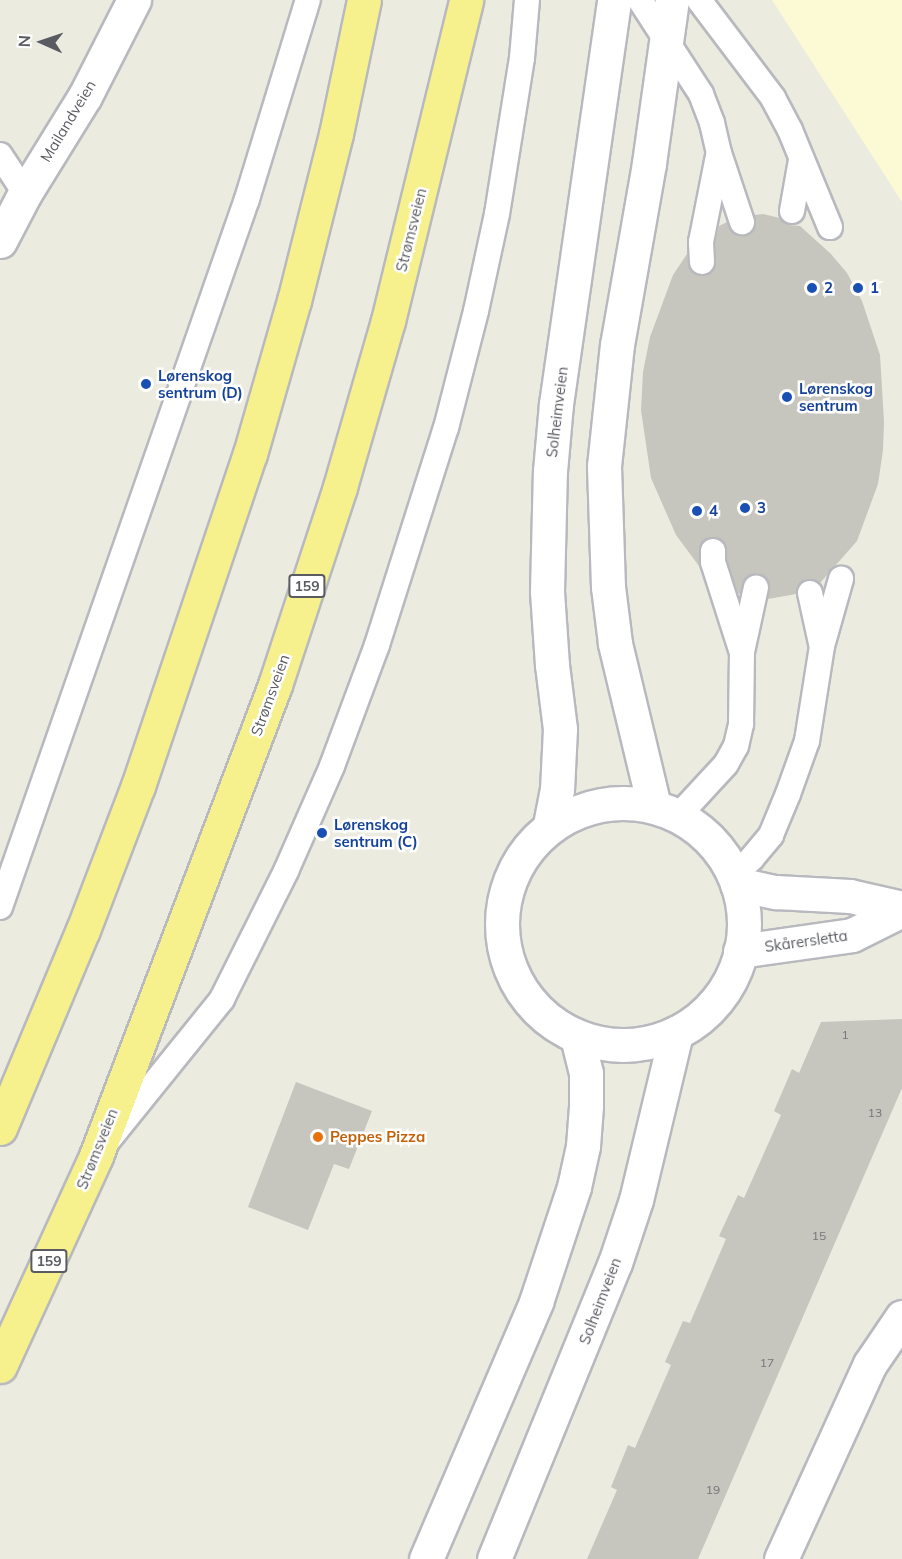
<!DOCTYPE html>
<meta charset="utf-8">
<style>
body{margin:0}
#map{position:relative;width:902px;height:1559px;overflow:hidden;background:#ebebe0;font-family:Mulish,sans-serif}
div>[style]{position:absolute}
.commercial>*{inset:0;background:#fbfad5}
.building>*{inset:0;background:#c6c5be}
.roads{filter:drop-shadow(2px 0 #b8b9be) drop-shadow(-2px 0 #b8b9be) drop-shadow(0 2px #b8b9be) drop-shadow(0 -2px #b8b9be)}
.lane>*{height:24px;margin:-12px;padding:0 12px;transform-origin:12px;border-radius:12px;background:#fff}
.street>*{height:33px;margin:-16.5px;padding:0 16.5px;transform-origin:16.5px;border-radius:16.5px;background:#fff}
.secondary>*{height:33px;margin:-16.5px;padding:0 16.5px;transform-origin:16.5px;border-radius:16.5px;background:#fff}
.secondary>.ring{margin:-16.5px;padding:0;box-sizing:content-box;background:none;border:33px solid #fff;border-radius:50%}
.highway>*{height:33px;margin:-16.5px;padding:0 16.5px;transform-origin:16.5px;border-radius:16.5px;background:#f6f18c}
.dots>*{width:16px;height:16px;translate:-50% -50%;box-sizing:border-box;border:3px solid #fff;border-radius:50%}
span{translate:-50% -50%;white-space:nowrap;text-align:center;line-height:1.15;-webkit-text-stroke:5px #fff;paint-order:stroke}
.number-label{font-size:12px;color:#747678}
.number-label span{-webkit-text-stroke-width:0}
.shield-label span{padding:2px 4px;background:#fff;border:2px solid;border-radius:4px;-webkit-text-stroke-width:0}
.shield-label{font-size:14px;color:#595b60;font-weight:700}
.street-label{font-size:15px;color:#595b60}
.transit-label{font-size:15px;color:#164399;font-weight:700}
.left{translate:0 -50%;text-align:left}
.food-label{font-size:15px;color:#c56008;font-weight:700}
.north{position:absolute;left:12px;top:12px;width:60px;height:60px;-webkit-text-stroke:4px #fff;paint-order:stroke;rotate:273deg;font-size:16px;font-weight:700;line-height:24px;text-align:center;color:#595b60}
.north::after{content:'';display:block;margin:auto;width:21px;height:27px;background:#595b60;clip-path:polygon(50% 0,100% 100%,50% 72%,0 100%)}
</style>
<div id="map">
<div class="commercial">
<i style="clip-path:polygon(772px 0,902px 0,902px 202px)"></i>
</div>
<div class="building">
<i style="clip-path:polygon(763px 214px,780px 218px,789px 225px,800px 226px,831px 254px,847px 273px,862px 301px,880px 355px,884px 422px,883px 450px,878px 484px,857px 541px,820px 583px,806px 579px,800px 583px,796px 594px,768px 599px,769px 582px,758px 573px,746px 577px,740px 594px,738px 593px,727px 560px,726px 544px,721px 539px,712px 537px,701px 543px,699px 566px,676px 535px,651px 478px,641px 410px,643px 372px,650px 337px,673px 275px,687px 254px,690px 269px,695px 274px,702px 276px,710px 274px,716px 262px,715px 243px,719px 226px,727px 222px,733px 233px,746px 236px,756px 225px,755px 215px)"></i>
<i style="clip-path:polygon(902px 1019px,902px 1088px,698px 1559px,587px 1559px,617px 1490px,611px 1487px,628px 1445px,635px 1448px,671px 1365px,665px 1362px,683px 1321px,690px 1323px,726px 1239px,719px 1236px,738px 1195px,744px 1198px,781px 1115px,774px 1111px,792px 1069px,799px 1073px,821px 1022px)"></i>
<i style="clip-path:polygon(296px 1082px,372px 1111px,349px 1169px,334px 1164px,308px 1230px,248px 1207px)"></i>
</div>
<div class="roads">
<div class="lane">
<i style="left:640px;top:0;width:112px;rotate:57deg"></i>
<i style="left:701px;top:94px;width:31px;rotate:69deg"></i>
<i style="left:712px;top:123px;width:31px;rotate:77deg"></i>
<i style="left:719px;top:153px;width:73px;rotate:71.6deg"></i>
<i style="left:699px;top:0;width:123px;rotate:52.9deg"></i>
<i style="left:773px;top:98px;width:36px;rotate:62deg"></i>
<i style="left:790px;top:130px;width:105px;rotate:67.6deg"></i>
<i style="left:0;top:155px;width:45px;rotate:56.7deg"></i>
<i style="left:792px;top:211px;width:52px;rotate:-80deg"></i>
<i style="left:702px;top:262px;width:20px;rotate:-93deg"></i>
<i style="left:701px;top:242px;width:88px;rotate:-78.8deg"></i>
<i style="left:713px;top:551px;width:11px;rotate:90deg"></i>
<i style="left:713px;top:562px;width:92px;rotate:72.3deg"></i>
<i style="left:810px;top:593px;width:51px;rotate:77.6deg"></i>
<i style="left:679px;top:815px;width:69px;rotate:-47.3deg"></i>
<i style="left:726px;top:764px;width:21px;rotate:-61deg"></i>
<i style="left:736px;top:746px;width:23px;rotate:-77deg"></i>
<i style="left:741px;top:724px;width:72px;rotate:-89.2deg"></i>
<i style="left:742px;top:652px;width:66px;rotate:-77.8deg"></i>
<i style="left:734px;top:875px;width:25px;rotate:-43deg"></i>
<i style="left:752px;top:858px;width:30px;rotate:-50deg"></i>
<i style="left:771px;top:835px;width:44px;rotate:-67.5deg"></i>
<i style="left:788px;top:794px;width:56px;rotate:-70.3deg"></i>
<i style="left:807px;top:741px;width:96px;rotate:-81deg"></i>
<i style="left:822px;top:646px;width:70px;rotate:-74.2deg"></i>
<i style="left:0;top:907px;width:750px;rotate:-70.77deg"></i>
<i style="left:247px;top:199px;width:208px;rotate:-73deg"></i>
<i style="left:110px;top:1138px;width:179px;rotate:-51.1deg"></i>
<i style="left:222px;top:999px;width:143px;rotate:-63.4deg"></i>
<i style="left:286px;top:871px;width:115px;rotate:-66.3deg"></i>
<i style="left:332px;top:766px;width:129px;rotate:-69.6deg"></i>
<i style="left:377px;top:645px;width:228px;rotate:-72.4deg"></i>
<i style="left:446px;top:428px;width:121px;rotate:-75.6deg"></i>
<i style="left:476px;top:311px;width:99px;rotate:-77.8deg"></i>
<i style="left:497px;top:214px;width:158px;rotate:-80.9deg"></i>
<i style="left:522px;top:58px;width:58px;rotate:-85.1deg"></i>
</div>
<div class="street">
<i style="left:0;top:241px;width:54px;rotate:-62.5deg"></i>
<i style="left:25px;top:193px;width:114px;rotate:-58.3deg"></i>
<i style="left:85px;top:96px;width:108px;rotate:-63deg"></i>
<i style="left:781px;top:1559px;width:214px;rotate:-65.5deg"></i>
<i style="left:870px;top:1364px;width:57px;rotate:-55.8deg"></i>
</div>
<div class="secondary">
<i class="ring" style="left:502px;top:803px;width:209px;height:209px"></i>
<i style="left:654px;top:806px;width:168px;rotate:-103.5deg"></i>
<i style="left:615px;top:643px;width:56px;rotate:-97.1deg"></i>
<i style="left:608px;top:587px;width:121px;rotate:-91.9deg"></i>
<i style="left:604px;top:466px;width:122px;rotate:-83.9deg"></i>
<i style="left:617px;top:345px;width:185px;rotate:-80deg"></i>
<i style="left:649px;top:163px;width:165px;rotate:-82deg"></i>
<i style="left:550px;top:825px;width:36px;rotate:-79deg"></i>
<i style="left:557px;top:790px;width:61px;rotate:-87.2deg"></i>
<i style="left:560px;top:729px;width:64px;rotate:-97.1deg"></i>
<i style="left:552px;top:665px;width:74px;rotate:-93.9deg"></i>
<i style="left:547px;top:591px;width:120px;rotate:-88.6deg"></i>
<i style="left:550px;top:471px;width:67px;rotate:-84.9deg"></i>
<i style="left:556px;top:404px;width:408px;rotate:-81.8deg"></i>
<i style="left:737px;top:884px;width:40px;rotate:12deg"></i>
<i style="left:776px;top:892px;width:74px;rotate:3.1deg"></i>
<i style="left:850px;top:896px;width:53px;rotate:13deg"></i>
<i style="left:740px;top:951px;width:113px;rotate:-8.1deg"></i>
<i style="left:852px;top:935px;width:56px;rotate:-26.6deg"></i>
<i style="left:426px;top:1559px;width:280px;rotate:-66.8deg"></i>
<i style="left:536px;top:1302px;width:121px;rotate:-71.7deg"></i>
<i style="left:574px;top:1187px;width:42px;rotate:-77.6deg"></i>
<i style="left:583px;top:1146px;width:40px;rotate:-85.7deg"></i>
<i style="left:586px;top:1106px;width:33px;rotate:-90deg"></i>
<i style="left:586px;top:1073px;width:38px;rotate:-104deg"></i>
<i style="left:494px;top:1559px;width:320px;rotate:-67.8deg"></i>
<i style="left:615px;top:1263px;width:66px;rotate:-71.6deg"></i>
<i style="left:636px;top:1200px;width:172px;rotate:-76.5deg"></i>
</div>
<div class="highway">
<i style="left:0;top:1128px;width:215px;rotate:-67.3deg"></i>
<i style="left:83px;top:930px;width:154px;rotate:-69.1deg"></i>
<i style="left:138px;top:786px;width:350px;rotate:-71.4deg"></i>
<i style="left:250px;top:454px;width:159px;rotate:-74deg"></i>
<i style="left:294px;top:301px;width:172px;rotate:-75.9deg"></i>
<i style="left:336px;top:134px;width:137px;rotate:-78.2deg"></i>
<i style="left:0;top:1366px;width:231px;rotate:-65.4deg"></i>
<i style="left:96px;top:1156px;width:504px;rotate:-69.19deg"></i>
<i style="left:275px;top:685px;width:208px;rotate:-71.8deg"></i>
<i style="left:340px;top:487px;width:173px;rotate:-73.9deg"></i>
<i style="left:388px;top:321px;width:330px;rotate:-76.3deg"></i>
</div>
</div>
<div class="dots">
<i style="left:812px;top:288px;background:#1a4fb4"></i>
<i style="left:858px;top:288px;background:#1a4fb4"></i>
<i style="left:146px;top:384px;background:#1a4fb4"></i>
<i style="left:787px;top:397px;background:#1a4fb4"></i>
<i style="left:745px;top:508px;background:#1a4fb4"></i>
<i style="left:697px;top:511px;background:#1a4fb4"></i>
<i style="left:322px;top:833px;background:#1a4fb4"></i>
<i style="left:318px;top:1137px;background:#e8710a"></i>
</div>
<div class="number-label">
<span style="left:845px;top:1035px">1</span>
<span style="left:875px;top:1113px">13</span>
<span style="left:819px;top:1236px">15</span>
<span style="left:767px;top:1363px">17</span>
<span style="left:713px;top:1490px">19</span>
</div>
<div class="shield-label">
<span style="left:307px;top:586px">159</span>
<span style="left:49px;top:1261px">159</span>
</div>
<div class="street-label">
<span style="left:68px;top:121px;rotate:-59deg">Mailandveien</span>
<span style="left:411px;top:230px;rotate:-76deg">Strømsveien</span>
<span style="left:557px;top:412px;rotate:-83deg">Solheimveien</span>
<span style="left:270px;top:695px;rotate:-70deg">Strømsveien</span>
<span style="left:806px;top:941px;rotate:-8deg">Skårersletta</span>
<span style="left:97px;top:1149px;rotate:-68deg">Strømsveien</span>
<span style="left:600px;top:1301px;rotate:-69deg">Solheimveien</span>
</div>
<div class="transit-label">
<span class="left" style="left:824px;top:288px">2</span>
<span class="left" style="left:870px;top:288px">1</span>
<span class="left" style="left:158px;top:384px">Lørenskog<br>sentrum (D)</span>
<span class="left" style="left:799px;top:397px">Lørenskog<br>sentrum</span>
<span class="left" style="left:757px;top:508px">3</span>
<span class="left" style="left:709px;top:511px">4</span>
<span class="left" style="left:334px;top:833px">Lørenskog<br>sentrum (C)</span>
</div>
<div class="food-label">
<span class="left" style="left:330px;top:1137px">Peppes Pizza</span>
</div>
<div class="north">N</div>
</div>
